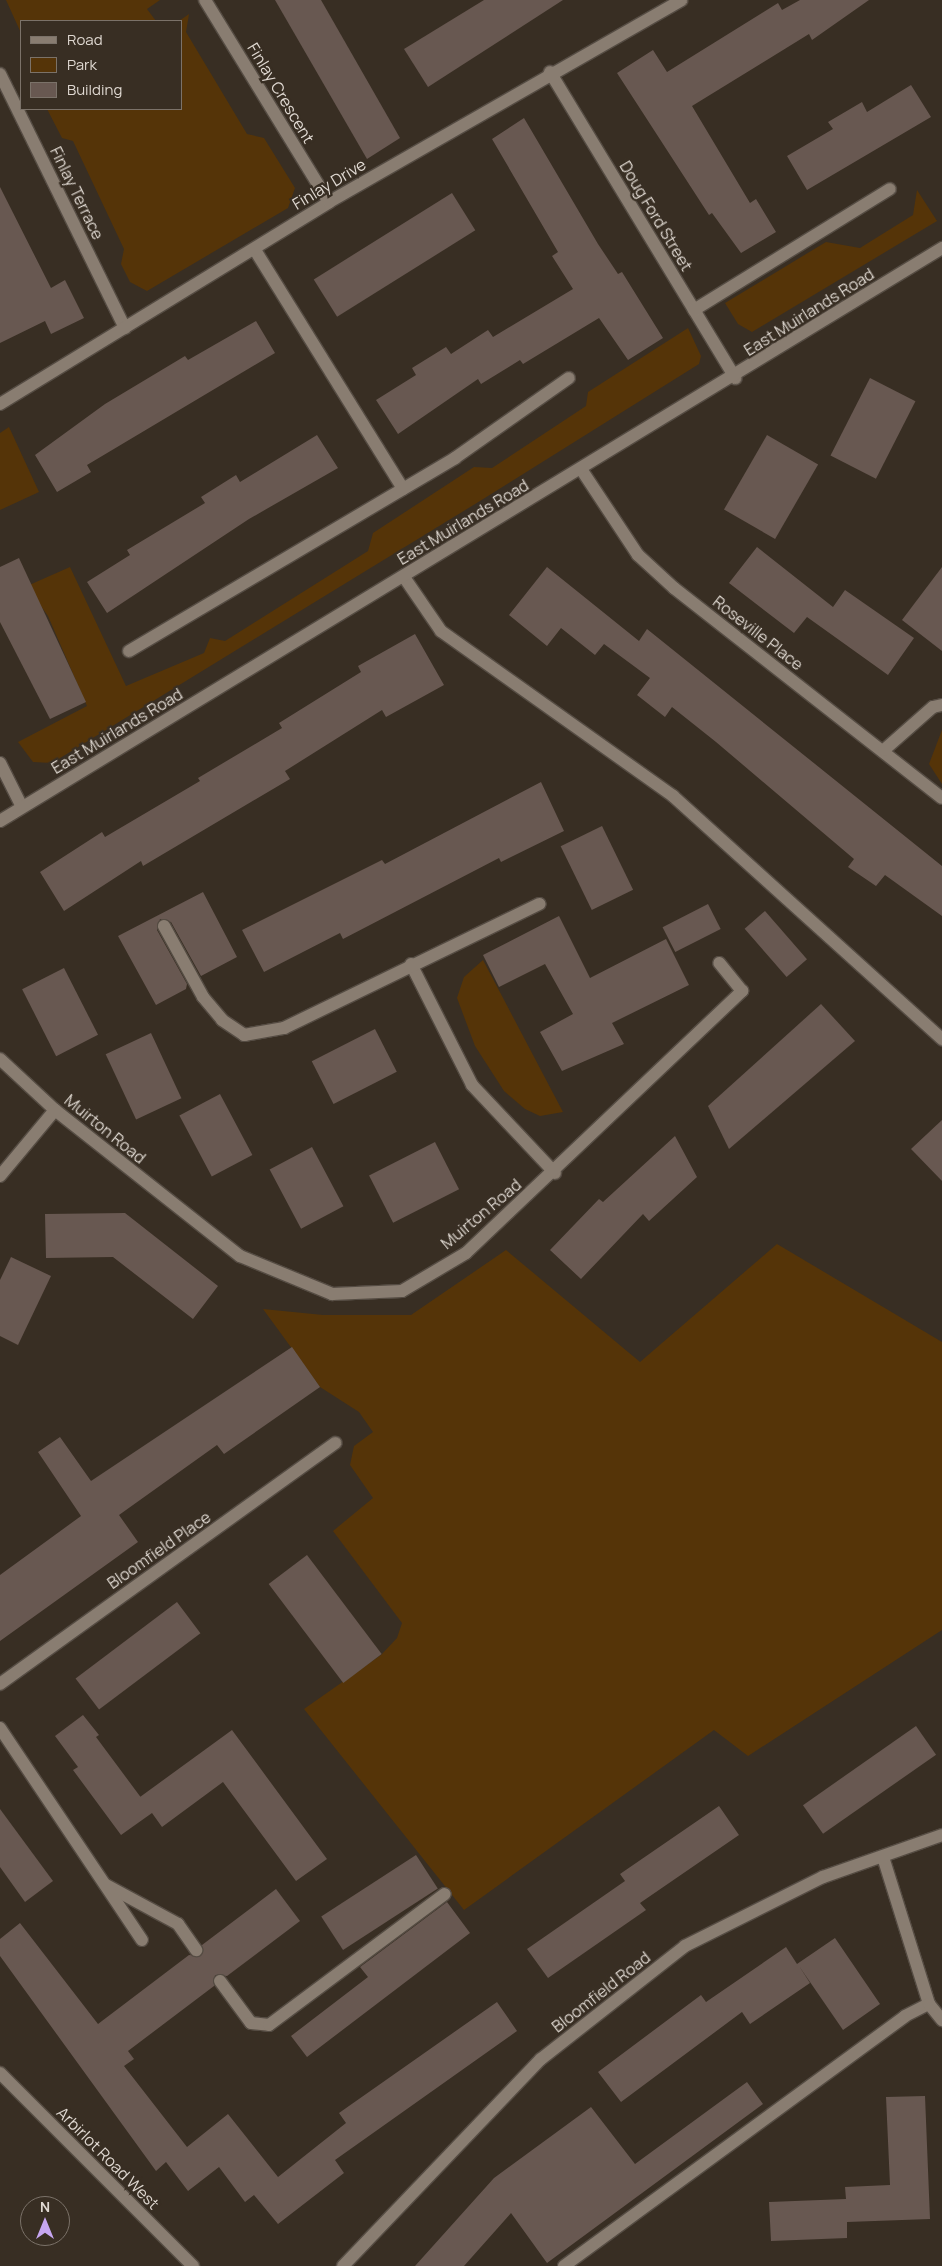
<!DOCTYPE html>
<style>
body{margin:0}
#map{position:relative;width:942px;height:2266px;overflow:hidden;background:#382e23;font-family:Manrope,sans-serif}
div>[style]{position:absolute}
.green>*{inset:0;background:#553408}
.building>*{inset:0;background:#685851;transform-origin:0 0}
.roads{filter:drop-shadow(1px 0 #554c43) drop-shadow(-1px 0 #554c43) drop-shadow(0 1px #554c43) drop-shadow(0 -1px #554c43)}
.service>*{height:12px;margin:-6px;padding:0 6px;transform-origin:6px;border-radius:6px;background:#897d71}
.minor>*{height:12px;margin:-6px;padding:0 6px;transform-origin:6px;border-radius:6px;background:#897d71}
.secondary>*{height:12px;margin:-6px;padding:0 6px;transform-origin:6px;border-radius:6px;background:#897d71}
span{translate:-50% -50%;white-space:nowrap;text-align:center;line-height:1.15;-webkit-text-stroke:4.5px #382e23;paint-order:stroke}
.street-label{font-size:16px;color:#dfd8d1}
.legend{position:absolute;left:20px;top:20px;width:162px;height:90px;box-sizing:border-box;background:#382e23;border:1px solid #7b7269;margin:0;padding:6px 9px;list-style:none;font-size:15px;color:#dfd8d1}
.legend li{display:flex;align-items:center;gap:10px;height:25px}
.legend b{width:25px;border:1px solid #7b7269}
.north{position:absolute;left:20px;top:2196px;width:50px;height:50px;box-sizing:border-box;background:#382e23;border:1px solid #7b7269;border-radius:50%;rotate:0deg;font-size:14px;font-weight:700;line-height:20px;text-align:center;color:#dfd8d1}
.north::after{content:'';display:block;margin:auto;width:18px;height:22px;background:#c6a6f0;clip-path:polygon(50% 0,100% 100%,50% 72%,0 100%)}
</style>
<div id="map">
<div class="green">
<i style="clip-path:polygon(6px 0,160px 0,147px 9px,156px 21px,21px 21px,21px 33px)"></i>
<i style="clip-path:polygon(189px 14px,186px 32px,247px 134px,264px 138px,295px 188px,288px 208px,147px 291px,130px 282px,121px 264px,124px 249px,73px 141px,62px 138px,47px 109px,181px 109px,179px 21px)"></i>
<i style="clip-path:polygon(917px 190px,937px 221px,752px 332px,738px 324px,725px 303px,826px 242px,860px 248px,913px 215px)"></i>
<i style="clip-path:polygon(688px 328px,701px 356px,699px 364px,480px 501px,52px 763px,33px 762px,18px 742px,87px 706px,48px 616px,27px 586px,70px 567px,126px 686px,204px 653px,210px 638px,225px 641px,368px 551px,373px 533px,474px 467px,492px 468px,586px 406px,588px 392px)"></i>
<i style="clip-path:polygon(9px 427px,39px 492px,0 510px,0 433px)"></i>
<i style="clip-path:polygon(942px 730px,942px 784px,929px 764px)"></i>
<i style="clip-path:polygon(483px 960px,563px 1112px,540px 1116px,525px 1109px,504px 1091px,475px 1046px,457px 998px,464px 977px)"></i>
<i style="clip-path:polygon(777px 1244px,942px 1342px,942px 1630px,748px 1756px,714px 1730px,464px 1910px,304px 1709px,381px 1655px,397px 1638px,402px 1623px,333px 1531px,373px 1498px,350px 1465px,354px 1446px,373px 1432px,359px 1412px,320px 1387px,263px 1309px,323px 1315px,411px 1315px,506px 1250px,640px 1362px)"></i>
</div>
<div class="building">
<i style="clip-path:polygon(275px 0,321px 0,400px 138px,367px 159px)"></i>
<i style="clip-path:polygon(484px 0,563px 0,428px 87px,404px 49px)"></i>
<i style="clip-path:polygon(800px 0,869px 0,812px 40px,809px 34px,692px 106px,750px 203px,756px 199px,776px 232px,741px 253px,712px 213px,709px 215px,617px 73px,653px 50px,667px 72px,778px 3px,782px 10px)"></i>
<i style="clip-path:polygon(911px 85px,931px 117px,807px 190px,787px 156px,833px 129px,828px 122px,862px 102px,867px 112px)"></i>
<i style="clip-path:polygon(524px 118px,598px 244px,618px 274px,622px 272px,663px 338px,628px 360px,599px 318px,523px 364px,520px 360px,481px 384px,478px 379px,398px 434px,376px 400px,416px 375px,412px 368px,446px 347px,451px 354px,488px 330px,493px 337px,573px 289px,552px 256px,558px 252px,492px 139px)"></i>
<i style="clip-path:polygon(0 187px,51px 288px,65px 280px,84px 318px,51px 334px,45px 321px,0 343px)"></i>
<i style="left:452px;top:193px;width:44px;height:163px;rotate:58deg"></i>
<i style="clip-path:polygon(256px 321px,275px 353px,87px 465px,91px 472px,57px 492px,35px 455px,105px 404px,185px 356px,188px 360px)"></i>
<i style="left:870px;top:378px;width:51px;height:87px;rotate:27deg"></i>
<i style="clip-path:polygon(317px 435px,338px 468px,249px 519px,107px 613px,87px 582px,130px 555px,127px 550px,205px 503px,201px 497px,236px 475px,240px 482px)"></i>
<i style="left:767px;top:435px;width:59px;height:86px;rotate:30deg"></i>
<i style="clip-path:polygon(757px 547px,833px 607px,845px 590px,914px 638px,888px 675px,807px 617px,794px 633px,729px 583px)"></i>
<i style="clip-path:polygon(19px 558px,86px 702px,50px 719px,0 622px,0 567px)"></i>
<i style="clip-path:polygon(547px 567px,639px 641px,647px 629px,942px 866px,942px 916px,885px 875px,876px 886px,848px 867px,854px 859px,716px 742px,672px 707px,665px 717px,637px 695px,650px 678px,604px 644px,595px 655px,561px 628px,547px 646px,509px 615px)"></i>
<i style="clip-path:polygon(942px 567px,942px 651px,902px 620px)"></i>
<i style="clip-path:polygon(415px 634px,444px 685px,386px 717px,382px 710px,285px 771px,290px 779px,143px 866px,141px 861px,64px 911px,40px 872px,102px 832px,105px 837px,200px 781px,198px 778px,282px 728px,279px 723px,361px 672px,358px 666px)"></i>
<i style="clip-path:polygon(541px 782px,564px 831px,501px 862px,499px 858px,343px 939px,340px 933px,264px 972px,242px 930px,382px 860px,385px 864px)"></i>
<i style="left:602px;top:826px;width:71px;height:46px;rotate:64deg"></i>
<i style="clip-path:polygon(203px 892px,237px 957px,201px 976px,171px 922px,160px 919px,157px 930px,187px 984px,186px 989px,156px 1005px,118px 936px)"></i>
<i style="left:708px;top:904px;width:28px;height:51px;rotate:63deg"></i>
<i style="left:765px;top:911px;width:64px;height:27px;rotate:49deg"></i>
<i style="clip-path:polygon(559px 916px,590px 978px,666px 939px,689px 985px,612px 1023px,624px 1044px,562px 1071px,540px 1032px,573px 1014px,545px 964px,499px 987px,483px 955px)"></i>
<i style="left:64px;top:968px;width:75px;height:47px;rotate:63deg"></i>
<i style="clip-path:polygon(821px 1004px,855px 1041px,729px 1149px,708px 1106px)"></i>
<i style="left:375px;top:1029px;width:48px;height:71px;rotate:63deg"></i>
<i style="left:151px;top:1033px;width:72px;height:50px;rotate:65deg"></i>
<i style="left:220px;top:1094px;width:69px;height:46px;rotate:62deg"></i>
<i style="clip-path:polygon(942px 1120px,942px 1181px,911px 1149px)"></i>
<i style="clip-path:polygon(675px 1136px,697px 1177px,649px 1221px,643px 1214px,581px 1279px,550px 1250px,599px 1199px,603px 1202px)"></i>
<i style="left:435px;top:1142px;width:53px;height:74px;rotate:63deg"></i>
<i style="left:312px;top:1147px;width:67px;height:48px;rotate:62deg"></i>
<i style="clip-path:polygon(125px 1213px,218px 1286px,193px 1319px,113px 1257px,46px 1258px,45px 1214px)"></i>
<i style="clip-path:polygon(11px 1257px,51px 1276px,18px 1345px,0 1336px,0 1280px)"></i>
<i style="clip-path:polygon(292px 1347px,320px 1387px,224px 1454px,217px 1445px,119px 1515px,138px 1542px,0 1641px,0 1575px,81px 1516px,38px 1452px,60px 1437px,91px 1481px)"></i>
<i style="left:307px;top:1555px;width:124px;height:48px;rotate:53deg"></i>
<i style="left:177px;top:1602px;width:39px;height:127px;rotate:53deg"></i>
<i style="clip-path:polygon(83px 1715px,99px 1735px,96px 1737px,148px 1807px,140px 1797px,232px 1730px,327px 1859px,296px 1881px,223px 1782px,162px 1827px,152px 1813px,121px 1835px,73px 1770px,78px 1767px,55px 1736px)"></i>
<i style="left:916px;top:1726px;width:35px;height:138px;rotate:55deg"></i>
<i style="clip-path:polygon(719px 1806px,739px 1835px,640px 1903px,646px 1910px,548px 1978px,527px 1949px,625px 1881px,620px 1874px)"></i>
<i style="clip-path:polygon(0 1809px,53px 1881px,25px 1902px,0 1867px)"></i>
<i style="left:416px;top:1855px;width:40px;height:113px;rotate:57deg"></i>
<i style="clip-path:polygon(276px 1889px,300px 1921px,227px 1976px,215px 1975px,214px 1986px,128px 2051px,134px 2059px,124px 2066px,187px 2147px,228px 2114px,278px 2177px,346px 2123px,339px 2113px,497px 2002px,517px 2031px,335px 2160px,344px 2173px,278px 2224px,254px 2195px,245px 2202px,219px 2167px,188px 2191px,166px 2162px,156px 2171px,0 1956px,0 1939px,20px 1923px,98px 2024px,189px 1955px,201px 1956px,202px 1945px)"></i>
<i style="clip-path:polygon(447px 1902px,470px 1933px,307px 2057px,291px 2036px,368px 1977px,360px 1967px)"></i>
<i style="clip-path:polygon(835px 1938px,880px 2004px,843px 2030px,799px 1966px,810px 1983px,750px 2024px,742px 2012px,621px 2102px,598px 2072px,701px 1995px,706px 2002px,786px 1947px,797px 1964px)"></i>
<i style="clip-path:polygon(747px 2082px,763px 2104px,547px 2263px,511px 2213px,464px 2266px,415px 2266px,494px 2178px,591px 2107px,635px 2164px)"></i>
<i style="clip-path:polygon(925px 2096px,930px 2219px,847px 2222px,847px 2238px,771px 2241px,769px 2202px,846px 2199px,845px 2187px,890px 2185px,886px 2097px)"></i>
</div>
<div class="roads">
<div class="service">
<i style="left:404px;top:577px;width:65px;rotate:55.6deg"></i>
<i style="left:441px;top:631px;width:285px;rotate:35.4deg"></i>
<i style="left:673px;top:796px;width:363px;rotate:42.1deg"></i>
<i style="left:164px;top:926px;width:81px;rotate:61.2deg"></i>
<i style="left:203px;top:997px;width:30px;rotate:50deg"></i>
<i style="left:222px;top:1020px;width:27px;rotate:34deg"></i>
<i style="left:244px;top:1035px;width:41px;rotate:-9.9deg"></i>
<i style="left:106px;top:1885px;width:82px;rotate:28.4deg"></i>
<i style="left:178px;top:1924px;width:32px;rotate:55deg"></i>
<i style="left:220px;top:1981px;width:52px;rotate:53.6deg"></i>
<i style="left:251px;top:2023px;width:18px;rotate:6deg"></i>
<i style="left:269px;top:2025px;width:219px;rotate:-36.7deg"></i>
<i style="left:564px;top:2266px;width:423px;rotate:-36.2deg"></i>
<i style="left:905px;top:2016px;width:27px;rotate:-27deg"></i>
</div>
<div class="minor">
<i style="left:205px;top:0;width:237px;rotate:58.5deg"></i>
<i style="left:550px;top:72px;width:358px;rotate:58.8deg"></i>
<i style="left:0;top:74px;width:283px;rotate:63.8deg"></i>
<i style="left:255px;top:250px;width:281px;rotate:58.2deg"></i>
<i style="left:694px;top:310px;width:230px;rotate:-31.7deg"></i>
<i style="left:0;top:404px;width:386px;rotate:-31.5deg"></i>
<i style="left:329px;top:202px;width:406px;rotate:-29.8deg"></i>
<i style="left:581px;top:469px;width:103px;rotate:56.5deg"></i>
<i style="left:638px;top:555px;width:49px;rotate:42.5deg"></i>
<i style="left:674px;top:588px;width:340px;rotate:38.1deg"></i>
<i style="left:129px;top:651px;width:379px;rotate:-30.6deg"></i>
<i style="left:455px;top:458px;width:139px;rotate:-35.1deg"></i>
<i style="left:884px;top:750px;width:65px;rotate:-41.3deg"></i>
<i style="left:933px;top:707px;width:9px;rotate:-13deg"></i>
<i style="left:0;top:763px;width:49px;rotate:63.4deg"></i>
<i style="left:0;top:821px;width:1103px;rotate:-31.31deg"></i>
<i style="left:411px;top:964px;width:136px;rotate:63.2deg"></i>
<i style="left:472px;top:1085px;width:121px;rotate:46.7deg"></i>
<i style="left:284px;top:1028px;width:284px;rotate:-25.9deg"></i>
<i style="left:0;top:1059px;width:75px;rotate:42.8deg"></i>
<i style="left:55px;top:1110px;width:236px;rotate:38.3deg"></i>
<i style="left:240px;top:1256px;width:100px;rotate:22.4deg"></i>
<i style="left:332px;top:1294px;width:70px;rotate:-2.5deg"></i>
<i style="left:402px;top:1291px;width:74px;rotate:-30.7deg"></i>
<i style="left:466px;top:1253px;width:381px;rotate:-43.5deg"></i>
<i style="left:742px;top:991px;width:36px;rotate:-129deg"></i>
<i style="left:0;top:1176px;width:86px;rotate:-50.2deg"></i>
<i style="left:0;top:1684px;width:413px;rotate:-35.7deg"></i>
<i style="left:0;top:1728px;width:255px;rotate:56.2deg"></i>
<i style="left:883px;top:1857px;width:154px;rotate:72.6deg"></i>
<i style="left:929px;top:2004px;width:21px;rotate:51deg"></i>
<i style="left:343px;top:2266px;width:286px;rotate:-46.3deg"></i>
<i style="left:541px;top:2059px;width:183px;rotate:-38.1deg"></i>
<i style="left:685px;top:1946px;width:154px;rotate:-26.6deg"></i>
<i style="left:823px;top:1877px;width:126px;rotate:-19.4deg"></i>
</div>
<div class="secondary">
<i style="left:0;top:2073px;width:273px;rotate:45deg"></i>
</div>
</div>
<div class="street-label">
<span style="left:281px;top:93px;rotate:59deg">Finlay Crescent</span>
<span style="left:329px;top:184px;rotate:-31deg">Finlay Drive</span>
<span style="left:77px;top:193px;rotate:64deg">Finlay Terrace</span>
<span style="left:656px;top:216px;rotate:59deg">Doug Ford Street</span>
<span style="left:809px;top:312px;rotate:-32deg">East Muirlands Road</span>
<span style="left:463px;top:522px;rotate:-31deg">East Muirlands Road</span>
<span style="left:758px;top:633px;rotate:38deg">Roseville Place</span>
<span style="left:117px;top:731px;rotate:-31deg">East Muirlands Road</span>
<span style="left:105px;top:1129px;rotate:39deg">Muirton Road</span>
<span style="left:481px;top:1214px;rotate:-40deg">Muirton Road</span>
<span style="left:159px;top:1550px;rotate:-35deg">Bloomfield Place</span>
<span style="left:601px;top:1992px;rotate:-38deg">Bloomfield Road</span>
<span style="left:108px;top:2158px;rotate:45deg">Arbirlot Road West</span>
</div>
<ul class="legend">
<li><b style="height:6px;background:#897d71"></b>Road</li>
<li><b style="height:14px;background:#553408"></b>Park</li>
<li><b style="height:14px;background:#685851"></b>Building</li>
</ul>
<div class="north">N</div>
</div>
